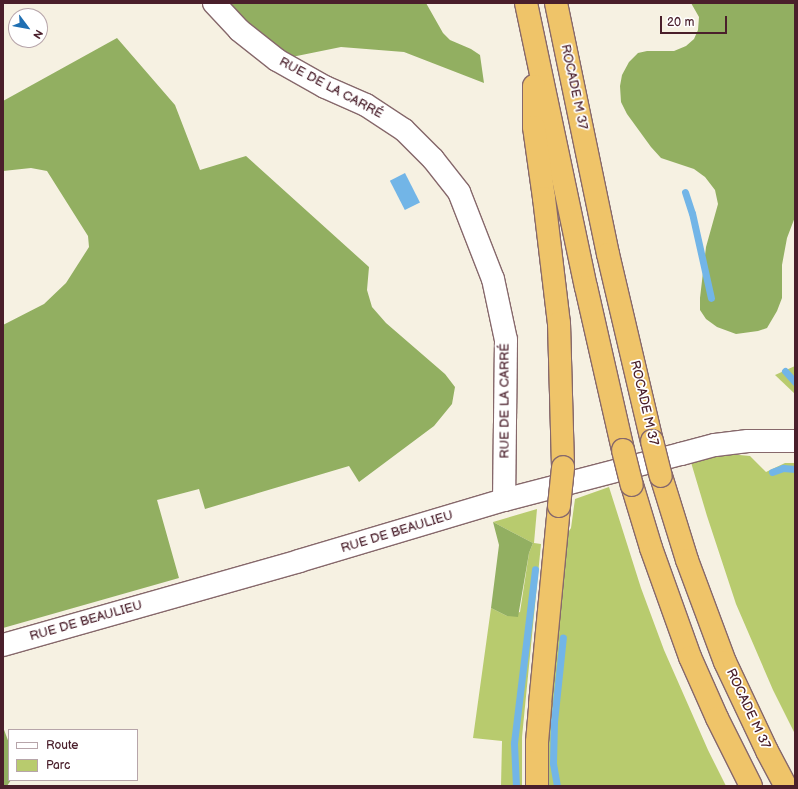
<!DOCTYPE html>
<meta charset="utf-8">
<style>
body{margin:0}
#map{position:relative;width:798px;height:789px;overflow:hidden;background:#f6f1e2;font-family:"Balsamiq Sans",sans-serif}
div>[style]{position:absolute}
.green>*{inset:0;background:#b8cb6e}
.forest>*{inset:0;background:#92af61}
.water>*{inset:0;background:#72b5e7;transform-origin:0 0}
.stream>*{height:7px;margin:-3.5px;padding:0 3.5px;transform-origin:3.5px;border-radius:3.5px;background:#72b5e7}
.roads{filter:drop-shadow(1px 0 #86686b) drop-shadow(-1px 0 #86686b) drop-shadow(0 1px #86686b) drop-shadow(0 -1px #86686b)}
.minor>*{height:22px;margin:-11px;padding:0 11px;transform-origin:11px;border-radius:11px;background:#fff}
.highway>*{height:22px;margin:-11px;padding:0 11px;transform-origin:11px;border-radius:11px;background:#efc469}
.bridges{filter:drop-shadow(1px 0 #86686b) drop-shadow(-1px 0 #86686b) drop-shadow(0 1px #86686b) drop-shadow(0 -1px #86686b)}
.highway-bridge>*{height:22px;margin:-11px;padding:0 11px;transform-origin:11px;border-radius:11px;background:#efc469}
span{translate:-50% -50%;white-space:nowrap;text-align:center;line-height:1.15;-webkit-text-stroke:3.5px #fff;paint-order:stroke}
.street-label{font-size:13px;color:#4a1f2b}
.frame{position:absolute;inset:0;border:4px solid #4a1f2b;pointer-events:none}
.legend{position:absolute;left:8px;top:729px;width:130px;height:52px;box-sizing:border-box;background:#fff;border:1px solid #b7a5aa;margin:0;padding:5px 7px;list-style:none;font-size:12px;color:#4a1f2b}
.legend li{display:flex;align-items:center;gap:8px;height:20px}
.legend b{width:20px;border:1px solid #b7a5aa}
.north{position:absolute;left:8px;top:8px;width:40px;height:40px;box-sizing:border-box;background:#fff;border:1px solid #b7a5aa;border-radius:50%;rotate:122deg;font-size:11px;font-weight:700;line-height:16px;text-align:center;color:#4a1f2b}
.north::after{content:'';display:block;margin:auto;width:14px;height:18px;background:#1f6fb2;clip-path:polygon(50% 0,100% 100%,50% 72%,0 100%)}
.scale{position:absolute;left:660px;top:16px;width:67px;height:18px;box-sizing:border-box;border:2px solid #4a1f2b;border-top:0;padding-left:5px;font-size:12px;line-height:14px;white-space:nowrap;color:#4a1f2b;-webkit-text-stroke:3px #fff;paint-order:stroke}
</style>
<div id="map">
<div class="green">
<i style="clip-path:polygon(795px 366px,795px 394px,775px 375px)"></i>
<i style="clip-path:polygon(729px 454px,750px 456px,766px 472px,785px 463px,795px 463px,795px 734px,773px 690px,736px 604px,707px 516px,690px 459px)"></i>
<i style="clip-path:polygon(609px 487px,641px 588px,664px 650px,708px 750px,726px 786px,549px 786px,545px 764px,563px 540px,571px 528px,575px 499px)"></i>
<i style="clip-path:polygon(537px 509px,534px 543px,541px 544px,522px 737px,522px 786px,501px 786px,502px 741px,473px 738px,491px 608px,507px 616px,520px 612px,529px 553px,533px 543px,493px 522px)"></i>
</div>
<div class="forest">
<i style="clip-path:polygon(214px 3px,426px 3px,443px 33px,450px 40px,471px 49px,480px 55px,484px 83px,404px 52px,341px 47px,277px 60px)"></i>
<i style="clip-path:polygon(691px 3px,795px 3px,795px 217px,787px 238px,782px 265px,782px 298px,777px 311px,767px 328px,758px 331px,736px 334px,717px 327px,706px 319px,700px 310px,700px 298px,706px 247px,718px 204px,715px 190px,705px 177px,694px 169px,661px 158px,651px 147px,627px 114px,621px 102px,620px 86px,622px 75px,629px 62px,638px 53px,647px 51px,674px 51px,686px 46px,694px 39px,698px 30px,699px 17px)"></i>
<i style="clip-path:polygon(117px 38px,175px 105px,200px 170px,246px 156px,369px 267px,367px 290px,372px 307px,386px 323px,445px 374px,455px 387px,452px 404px,434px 426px,359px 482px,349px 466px,205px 509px,199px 489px,157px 500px,179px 578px,3px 628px,3px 325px,44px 304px,66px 283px,89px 247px,88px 236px,47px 171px,31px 168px,3px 171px,3px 101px)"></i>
<i style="clip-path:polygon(493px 522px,533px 543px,529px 553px,518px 617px,507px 616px,491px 608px,499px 545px)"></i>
<i style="clip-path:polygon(3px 727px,9px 743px,9px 780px,11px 780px,7px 786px,3px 786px)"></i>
</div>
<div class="water">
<i style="left:405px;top:173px;width:33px;height:17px;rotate:63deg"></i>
</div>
<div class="stream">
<i style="left:685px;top:192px;width:22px;rotate:72deg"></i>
<i style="left:692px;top:213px;width:87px;rotate:77.4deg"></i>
<i style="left:785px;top:371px;width:15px;rotate:48deg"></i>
<i style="left:772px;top:472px;width:12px;rotate:-20deg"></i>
<i style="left:783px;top:468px;width:12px;rotate:5deg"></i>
<i style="left:516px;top:786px;width:43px;rotate:-92.7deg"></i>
<i style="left:514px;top:743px;width:175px;rotate:-83.1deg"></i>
<i style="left:557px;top:786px;width:23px;rotate:-100deg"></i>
<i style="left:553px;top:763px;width:41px;rotate:-88.6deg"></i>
<i style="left:554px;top:722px;width:85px;rotate:-84deg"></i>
</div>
<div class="roads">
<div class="minor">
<i style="left:214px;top:3px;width:37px;rotate:47deg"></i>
<i style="left:239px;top:30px;width:48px;rotate:38.3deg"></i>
<i style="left:277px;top:60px;width:55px;rotate:29.4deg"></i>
<i style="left:325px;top:87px;width:45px;rotate:23.7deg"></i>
<i style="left:366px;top:105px;width:45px;rotate:33.3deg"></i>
<i style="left:404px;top:130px;width:41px;rotate:45deg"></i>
<i style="left:433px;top:159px;width:42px;rotate:51.8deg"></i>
<i style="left:459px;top:192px;width:93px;rotate:68.7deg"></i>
<i style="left:493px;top:279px;width:62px;rotate:78deg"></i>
<i style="left:506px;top:340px;width:160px;rotate:90.7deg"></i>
<i style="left:3px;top:645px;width:308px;rotate:-15.8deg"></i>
<i style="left:299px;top:561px;width:214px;rotate:-16.6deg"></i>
<i style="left:504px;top:500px;width:183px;rotate:-14.6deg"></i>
<i style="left:681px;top:454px;width:35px;rotate:-15deg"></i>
<i style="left:715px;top:445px;width:33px;rotate:-7deg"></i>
<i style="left:748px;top:441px;width:47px"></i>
</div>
<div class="highway">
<i style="left:526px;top:3px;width:290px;rotate:78.1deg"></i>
<i style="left:586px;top:287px;width:167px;rotate:77.2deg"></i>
<i style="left:556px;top:3px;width:256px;rotate:78.3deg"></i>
<i style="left:608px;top:254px;width:192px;rotate:76.8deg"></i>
<i style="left:534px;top:86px;width:41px;rotate:90deg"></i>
<i style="left:534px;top:127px;width:72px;rotate:82deg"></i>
<i style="left:544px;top:198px;width:126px;rotate:83.2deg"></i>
<i style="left:559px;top:323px;width:144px;rotate:88.4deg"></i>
<i style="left:661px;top:476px;width:88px;rotate:72.8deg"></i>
<i style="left:687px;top:560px;width:109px;rotate:69.6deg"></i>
<i style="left:725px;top:662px;width:98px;rotate:64.7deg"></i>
<i style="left:767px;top:751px;width:40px;rotate:62deg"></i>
<i style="left:632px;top:485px;width:66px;rotate:73.2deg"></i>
<i style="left:651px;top:548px;width:116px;rotate:70.3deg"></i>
<i style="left:690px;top:657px;width:67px;rotate:66.1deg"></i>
<i style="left:717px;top:718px;width:76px;rotate:63.4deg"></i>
<i style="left:537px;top:786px;width:44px;rotate:-90deg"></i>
<i style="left:537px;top:742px;width:38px;rotate:-85deg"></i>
<i style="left:540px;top:704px;width:199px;rotate:-84.5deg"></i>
</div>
</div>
<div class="bridges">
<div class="highway-bridge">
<i style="left:652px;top:441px;width:36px;rotate:76deg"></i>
<i style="left:623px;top:450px;width:36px;rotate:76deg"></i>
<i style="left:559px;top:506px;width:39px;rotate:-84deg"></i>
</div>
</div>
<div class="street-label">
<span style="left:574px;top:87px;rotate:78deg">ROCADE M 37</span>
<span style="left:331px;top:88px;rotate:28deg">RUE DE LA CARRÉ</span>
<span style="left:505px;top:401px;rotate:-90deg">RUE DE LA CARRÉ</span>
<span style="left:644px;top:403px;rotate:77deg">ROCADE M 37</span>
<span style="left:397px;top:532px;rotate:-17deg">RUE DE BEAULIEU</span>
<span style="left:86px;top:621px;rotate:-16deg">RUE DE BEAULIEU</span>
<span style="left:748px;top:709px;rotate:65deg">ROCADE M 37</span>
</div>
<div class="frame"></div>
<ul class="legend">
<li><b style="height:5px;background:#fff"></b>Route</li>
<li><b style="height:11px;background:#b8cb6e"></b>Parc</li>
</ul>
<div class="north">N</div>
<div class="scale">20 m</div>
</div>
